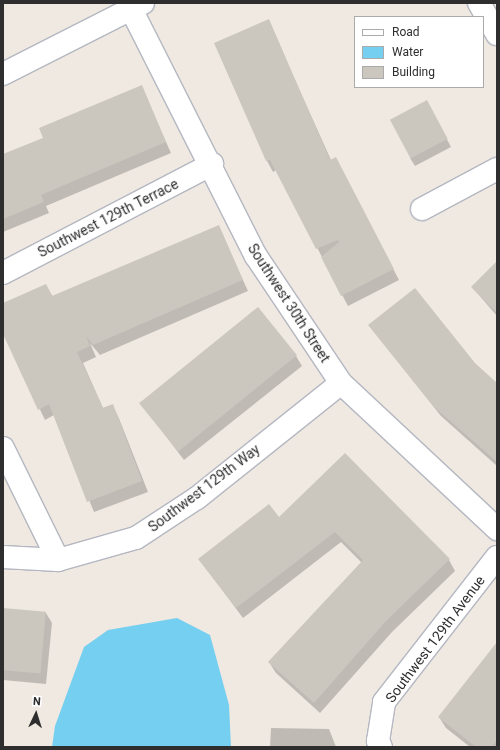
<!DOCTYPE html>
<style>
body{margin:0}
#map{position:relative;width:500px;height:750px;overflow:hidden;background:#efe9e1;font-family:Roboto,sans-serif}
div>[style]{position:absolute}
.water>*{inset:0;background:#75cff0}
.shadow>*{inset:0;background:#0003}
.building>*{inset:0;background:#cbc7bf;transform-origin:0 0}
.roads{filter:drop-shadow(1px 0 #b4b7c1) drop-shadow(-1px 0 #b4b7c1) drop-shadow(0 1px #b4b7c1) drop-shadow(0 -1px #b4b7c1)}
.street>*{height:22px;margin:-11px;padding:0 11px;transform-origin:11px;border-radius:11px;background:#fff}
span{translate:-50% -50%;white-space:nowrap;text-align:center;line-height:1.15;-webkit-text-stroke:3.5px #fff;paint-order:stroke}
.street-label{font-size:14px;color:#2e2e2e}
.frame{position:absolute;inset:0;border:4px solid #2e2e2e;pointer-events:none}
.legend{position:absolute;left:354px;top:16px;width:130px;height:72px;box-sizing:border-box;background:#fff;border:1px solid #ababab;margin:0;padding:5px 7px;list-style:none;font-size:12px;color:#2e2e2e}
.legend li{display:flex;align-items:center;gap:8px;height:20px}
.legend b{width:20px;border:1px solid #ababab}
.north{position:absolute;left:16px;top:694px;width:40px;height:40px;-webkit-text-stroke:3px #fff;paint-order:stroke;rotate:4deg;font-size:11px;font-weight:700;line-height:16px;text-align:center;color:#2e2e2e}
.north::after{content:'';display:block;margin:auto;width:14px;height:18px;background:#2e2e2e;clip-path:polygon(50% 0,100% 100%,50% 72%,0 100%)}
</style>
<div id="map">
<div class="water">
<i style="clip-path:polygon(177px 618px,210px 635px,229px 705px,231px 747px,52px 747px,55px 726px,84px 647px,108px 630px)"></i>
</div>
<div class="shadow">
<i style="clip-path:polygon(268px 20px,331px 160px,341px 169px,399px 280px,348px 306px,276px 170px,273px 172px,267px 161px,216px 43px)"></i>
<i style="clip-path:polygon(141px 86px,171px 153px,46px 206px,49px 213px,3px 232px,3px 155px,45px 138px)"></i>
<i style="clip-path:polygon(431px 109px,451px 147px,415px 166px,410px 158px)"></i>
<i style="clip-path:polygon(218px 226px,248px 291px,100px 355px,90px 343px,96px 357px,83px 363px,103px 408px,112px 405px,118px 416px,148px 492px,94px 512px,54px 415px,45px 420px,3px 332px,3px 304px,46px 285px,53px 297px)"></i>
<i style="clip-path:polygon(497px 262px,497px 316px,472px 287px)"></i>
<i style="clip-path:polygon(370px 326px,474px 364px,497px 384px,497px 466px,441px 416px)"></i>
<i style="clip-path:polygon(296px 356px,302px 366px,184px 460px,140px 402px)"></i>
<i style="clip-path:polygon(279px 518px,449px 560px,455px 571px,392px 632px,320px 713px,276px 673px,269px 662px,362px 563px,341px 542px,243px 618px,199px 559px)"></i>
<i style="clip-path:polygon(3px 609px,46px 613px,52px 623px,46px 684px,3px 680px)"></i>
<i style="clip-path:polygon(497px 643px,497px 747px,470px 747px,446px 728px,439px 717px)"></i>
<i style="clip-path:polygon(271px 728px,329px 729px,336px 747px,270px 747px)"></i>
</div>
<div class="building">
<i style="clip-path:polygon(269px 19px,330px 160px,336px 157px,394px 269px,341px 296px,321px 257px,339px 242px,338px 240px,316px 249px,270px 160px,266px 161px,214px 43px)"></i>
<i style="clip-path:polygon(142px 85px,166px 142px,41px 195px,44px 202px,3px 219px,3px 154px,43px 138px,39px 128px)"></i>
<i style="left:427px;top:100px;width:44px;height:42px;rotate:62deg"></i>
<i style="clip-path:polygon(219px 225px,243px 280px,93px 345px,86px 336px,90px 346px,77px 352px,103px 408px,113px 404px,142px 481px,87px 502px,49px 404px,38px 410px,3px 334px,3px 303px,46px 284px,52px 296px)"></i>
<i style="clip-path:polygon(497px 261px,497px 313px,471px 287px)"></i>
<i style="clip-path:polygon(415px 288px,475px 363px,497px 383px,497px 462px,433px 406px,368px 325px)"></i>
<i style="left:258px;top:307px;width:62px;height:153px;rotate:51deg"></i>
<i style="clip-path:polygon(345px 453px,450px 559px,386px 621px,314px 703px,268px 662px,363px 560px,335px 532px,236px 608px,198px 559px,269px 504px,279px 517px)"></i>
<i style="left:3px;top:608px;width:43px;height:62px;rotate:5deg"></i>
<i style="clip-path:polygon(497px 642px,497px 740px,492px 747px,476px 747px,438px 717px)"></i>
</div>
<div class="roads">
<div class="street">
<i style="left:479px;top:3px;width:36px;rotate:60deg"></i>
<i style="left:131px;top:9px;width:277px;rotate:63.2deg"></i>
<i style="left:256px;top:256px;width:153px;rotate:56.2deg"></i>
<i style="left:341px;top:383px;width:214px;rotate:43.1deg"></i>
<i style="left:3px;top:74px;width:157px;rotate:-26.9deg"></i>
<i style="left:422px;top:209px;width:85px;rotate:-28.1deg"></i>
<i style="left:3px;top:273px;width:236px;rotate:-27.5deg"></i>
<i style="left:3px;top:448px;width:125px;rotate:63.8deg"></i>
<i style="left:3px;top:557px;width:55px;rotate:3.1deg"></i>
<i style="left:58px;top:560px;width:81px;rotate:-15.8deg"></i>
<i style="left:136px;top:538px;width:73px;rotate:-33.3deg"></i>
<i style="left:197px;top:498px;width:184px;rotate:-38.6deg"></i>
<i style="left:381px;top:747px;width:7px;rotate:-117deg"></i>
<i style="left:378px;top:741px;width:39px;rotate:-81deg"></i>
<i style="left:384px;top:702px;width:184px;rotate:-52.1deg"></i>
</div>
</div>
<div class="street-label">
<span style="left:108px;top:218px;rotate:-27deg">Southwest 129th Terrace</span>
<span style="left:289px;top:303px;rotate:57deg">Southwest 30th Street</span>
<span style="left:204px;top:488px;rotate:-37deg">Southwest 129th Way</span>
<span style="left:435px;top:639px;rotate:-53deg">Southwest 129th Avenue</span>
</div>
<div class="frame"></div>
<ul class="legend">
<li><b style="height:5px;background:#fff"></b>Road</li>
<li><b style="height:11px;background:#75cff0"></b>Water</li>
<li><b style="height:11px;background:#cbc7bf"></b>Building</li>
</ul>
<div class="north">N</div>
</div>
